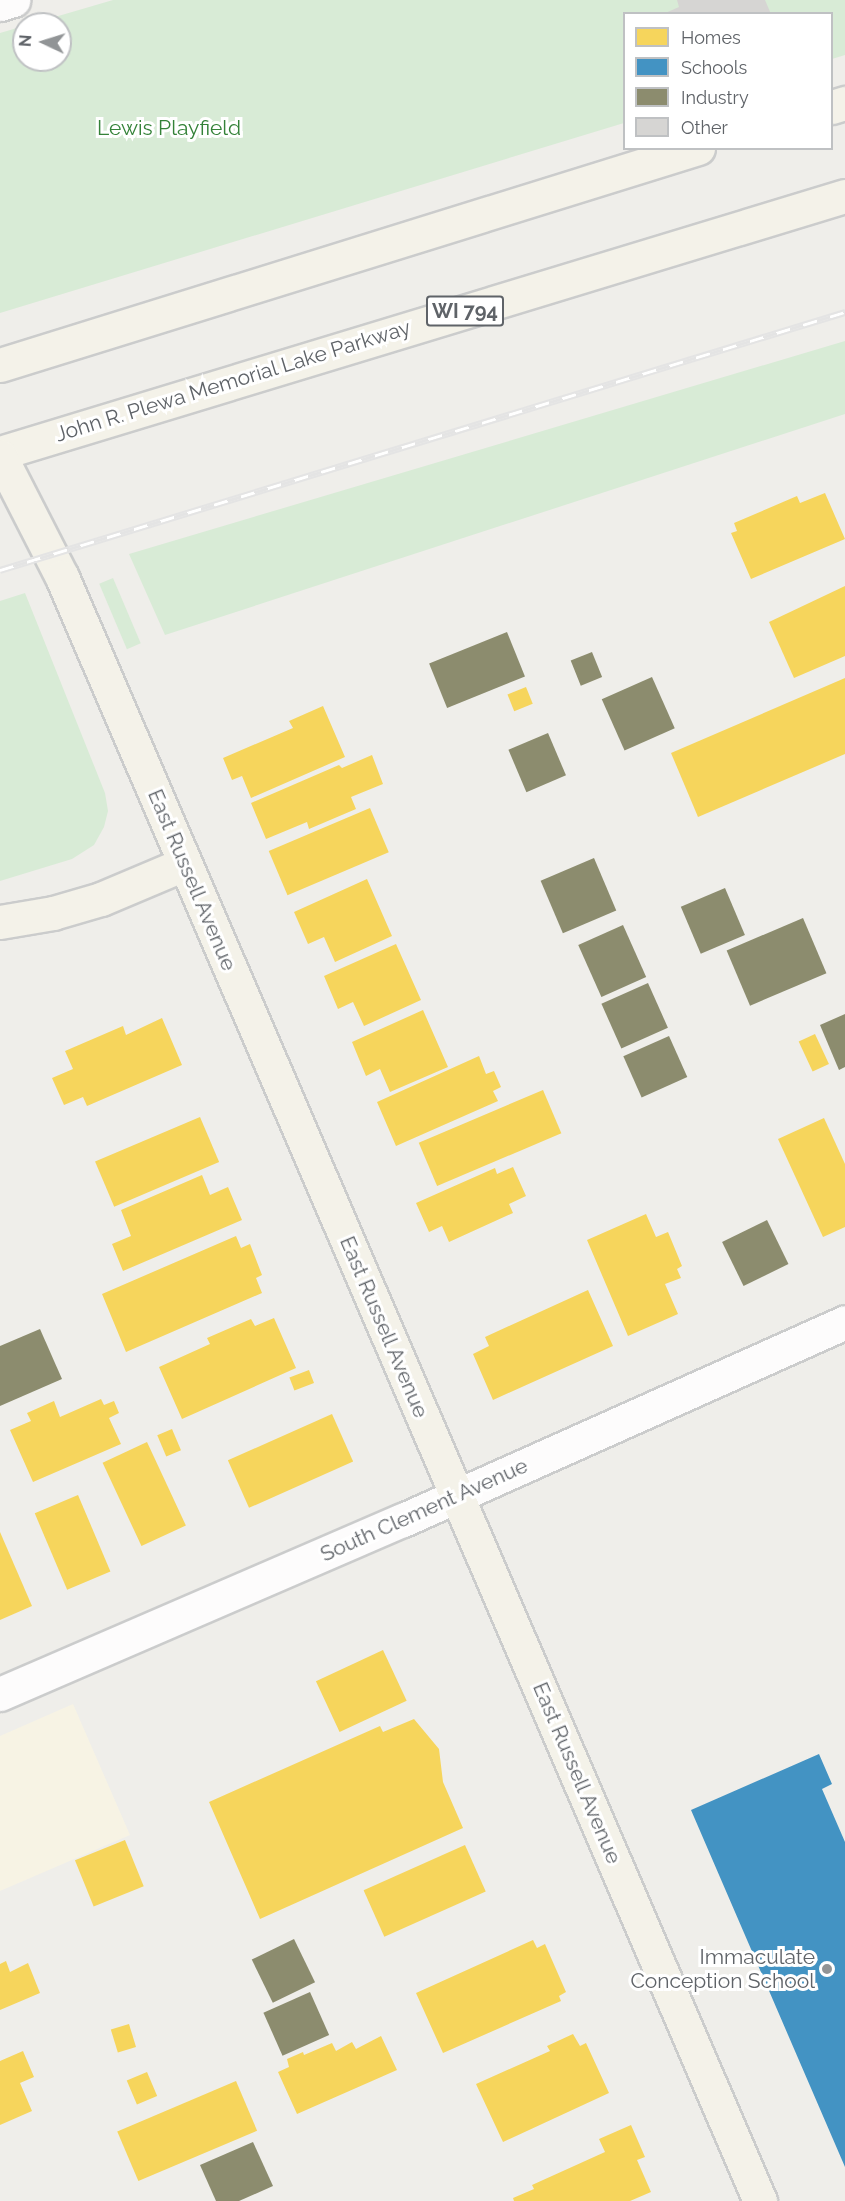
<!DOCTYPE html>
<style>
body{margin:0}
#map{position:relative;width:845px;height:2201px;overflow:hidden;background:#efeeea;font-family:Raleway,sans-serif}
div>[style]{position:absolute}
.commercial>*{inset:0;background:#f7f3e4}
.green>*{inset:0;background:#d8ebd6;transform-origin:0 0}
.homes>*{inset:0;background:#f6d55c;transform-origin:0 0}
.schools>*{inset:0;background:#4393c3}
.industry>*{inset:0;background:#8c8c6e;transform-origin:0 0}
.building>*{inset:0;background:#d6d5d3}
.roads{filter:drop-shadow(2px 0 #cbcccc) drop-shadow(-2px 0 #cbcccc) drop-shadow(0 2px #cbcccc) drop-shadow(0 -2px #cbcccc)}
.minor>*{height:33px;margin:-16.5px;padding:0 16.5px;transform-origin:16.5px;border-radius:16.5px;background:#fdfcfc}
.major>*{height:33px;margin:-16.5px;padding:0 16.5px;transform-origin:16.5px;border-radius:16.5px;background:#f4f2e9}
.rail>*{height:7px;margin-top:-3.5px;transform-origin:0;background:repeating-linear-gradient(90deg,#fff 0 14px,#e4e4e4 0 28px);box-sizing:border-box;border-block:2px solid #e4e4e4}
.dots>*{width:16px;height:16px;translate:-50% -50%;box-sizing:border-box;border:3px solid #fff;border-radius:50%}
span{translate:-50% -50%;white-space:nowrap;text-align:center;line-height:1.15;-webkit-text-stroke:6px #fff;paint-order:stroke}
.shield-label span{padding:2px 4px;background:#fff;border:2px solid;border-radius:4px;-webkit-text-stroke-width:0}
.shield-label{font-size:20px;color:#5f6368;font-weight:700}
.park-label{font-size:21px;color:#348238}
.street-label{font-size:21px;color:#5f6368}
.poi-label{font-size:21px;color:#5f6368}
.right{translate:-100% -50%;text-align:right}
.legend{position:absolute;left:623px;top:12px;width:210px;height:138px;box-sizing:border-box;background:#fff;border:2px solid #bfc1c3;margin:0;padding:8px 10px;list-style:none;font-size:18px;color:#5f6368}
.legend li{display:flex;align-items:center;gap:12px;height:30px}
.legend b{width:30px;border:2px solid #bfc1c3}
.north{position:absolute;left:12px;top:12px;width:60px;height:60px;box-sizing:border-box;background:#fff;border:2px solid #bfc1c3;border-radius:50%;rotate:274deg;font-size:16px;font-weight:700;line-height:24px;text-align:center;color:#5f6368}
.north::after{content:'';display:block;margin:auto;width:21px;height:27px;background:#919496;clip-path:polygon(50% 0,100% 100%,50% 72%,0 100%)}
</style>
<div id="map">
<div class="commercial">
<i style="clip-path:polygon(73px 1704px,130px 1835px,0 1891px,0 1736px)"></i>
</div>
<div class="green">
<i style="clip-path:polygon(113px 0,845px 0,845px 55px,832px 59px,832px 14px,624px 14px,624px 123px,0 313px,0 33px,24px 26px,24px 60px,60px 60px,60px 24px,31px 24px)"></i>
<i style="clip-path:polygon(845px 341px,845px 414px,165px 635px,129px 554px)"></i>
<i style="left:113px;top:578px;width:71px;height:15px;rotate:67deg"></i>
<i style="clip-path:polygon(25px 593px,105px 793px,108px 811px,104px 827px,94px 845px,72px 859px,0 881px,0 601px)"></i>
</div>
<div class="homes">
<i style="clip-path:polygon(825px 493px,845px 539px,751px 579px,731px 533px,737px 531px,734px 523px,797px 496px,800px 503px)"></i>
<i style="clip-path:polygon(845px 586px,845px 656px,794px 678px,769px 622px)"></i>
<i style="clip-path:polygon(845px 678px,845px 754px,698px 817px,671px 753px)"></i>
<i style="left:526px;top:687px;width:18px;height:20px;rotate:68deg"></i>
<i style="clip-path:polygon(323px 706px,345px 757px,251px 798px,242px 776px,232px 780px,223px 758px,293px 728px,289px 721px)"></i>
<i style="clip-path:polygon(372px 755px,383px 784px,351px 797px,356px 809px,309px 829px,307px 822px,266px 839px,251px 803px,339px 765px,342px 768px)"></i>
<i style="left:370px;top:808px;width:48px;height:110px;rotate:67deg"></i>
<i style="clip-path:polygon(367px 879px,392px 936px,335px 962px,324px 937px,308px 944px,294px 912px)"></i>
<i style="clip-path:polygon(396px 944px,421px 1000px,364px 1026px,353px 1002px,338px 1009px,324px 976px)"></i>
<i style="clip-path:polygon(423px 1010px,448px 1067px,390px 1092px,380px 1069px,366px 1076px,352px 1042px)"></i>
<i style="clip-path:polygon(162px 1018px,182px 1065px,87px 1106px,83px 1097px,64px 1105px,52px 1078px,73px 1069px,65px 1051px,123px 1026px,126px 1035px)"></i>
<i style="left:815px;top:1034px;width:33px;height:18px;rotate:65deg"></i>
<i style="clip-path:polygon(479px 1056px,486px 1074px,494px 1071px,501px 1087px,493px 1091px,498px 1101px,396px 1146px,377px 1102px)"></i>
<i style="left:543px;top:1090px;width:47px;height:135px;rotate:67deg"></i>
<i style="left:200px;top:1117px;width:49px;height:114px;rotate:67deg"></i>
<i style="clip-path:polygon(824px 1118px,845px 1164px,845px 1227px,823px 1237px,778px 1139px)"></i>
<i style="clip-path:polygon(513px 1167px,526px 1196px,509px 1204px,513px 1213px,449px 1242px,442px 1226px,429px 1232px,416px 1203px,495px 1168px,497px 1174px)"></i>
<i style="clip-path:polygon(202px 1175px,210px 1195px,228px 1187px,242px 1220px,123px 1271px,112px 1244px,131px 1236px,121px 1210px)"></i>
<i style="clip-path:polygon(646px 1214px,656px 1237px,668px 1232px,682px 1266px,677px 1269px,681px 1278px,665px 1284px,678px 1314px,628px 1336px,587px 1240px)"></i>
<i style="clip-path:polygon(236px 1236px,241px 1248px,250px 1244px,262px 1275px,256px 1278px,262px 1293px,126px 1352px,102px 1294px)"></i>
<i style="clip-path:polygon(588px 1290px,613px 1346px,493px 1400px,473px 1354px,489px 1346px,485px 1337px)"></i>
<i style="clip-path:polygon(274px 1318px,296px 1368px,182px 1419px,159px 1367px,210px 1344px,207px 1338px,251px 1319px,255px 1326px)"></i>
<i style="left:309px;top:1370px;width:14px;height:21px;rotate:69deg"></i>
<i style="clip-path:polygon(101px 1399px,104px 1405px,114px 1401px,119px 1413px,109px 1418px,121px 1444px,33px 1482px,10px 1430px,31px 1421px,27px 1413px,54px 1401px,60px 1417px)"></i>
<i style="left:332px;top:1414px;width:52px;height:114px;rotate:66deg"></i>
<i style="left:172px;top:1429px;width:23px;height:16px;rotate:67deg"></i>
<i style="left:147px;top:1442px;width:92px;height:49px;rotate:65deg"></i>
<i style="left:78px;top:1495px;width:83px;height:47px;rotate:67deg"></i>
<i style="clip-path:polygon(0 1532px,32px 1606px,0 1620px)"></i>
<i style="left:383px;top:1650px;width:56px;height:74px;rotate:65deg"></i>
<i style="clip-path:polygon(414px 1719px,439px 1749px,443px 1782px,463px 1828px,260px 1919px,209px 1802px,380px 1726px,383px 1732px)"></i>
<i style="left:125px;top:1840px;width:50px;height:54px;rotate:68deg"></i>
<i style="left:465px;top:1845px;width:51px;height:111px;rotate:66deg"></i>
<i style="clip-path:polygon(533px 1940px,537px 1948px,545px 1944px,566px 1992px,559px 1996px,561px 2001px,443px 2053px,416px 1993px)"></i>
<i style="clip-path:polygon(6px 1961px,10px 1972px,28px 1963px,40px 1993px,0 2010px,0 1964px)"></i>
<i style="left:129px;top:2024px;width:24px;height:19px;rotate:73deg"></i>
<i style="clip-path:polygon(573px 2034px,580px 2046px,586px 2043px,609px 2093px,503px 2142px,476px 2084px,550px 2051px,547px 2046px)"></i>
<i style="clip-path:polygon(381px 2036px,397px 2070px,297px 2114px,278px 2072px,289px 2067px,287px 2059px,303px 2052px,304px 2055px,332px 2043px,336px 2051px,352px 2042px,356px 2049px)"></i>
<i style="clip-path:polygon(23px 2051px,34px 2077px,20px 2083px,32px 2111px,0 2125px,0 2061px)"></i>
<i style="left:147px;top:2072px;width:26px;height:22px;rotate:67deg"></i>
<i style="left:236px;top:2081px;width:54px;height:129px;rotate:67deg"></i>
<i style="clip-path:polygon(631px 2125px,645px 2157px,637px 2160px,651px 2192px,630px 2201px,514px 2201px,513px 2198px,534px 2189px,532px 2185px,605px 2152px,599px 2139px)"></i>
</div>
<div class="schools">
<i style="clip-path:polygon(819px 1754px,832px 1784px,822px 1789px,845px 1842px,845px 2167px,691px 1810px)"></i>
</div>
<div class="industry">
<i style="left:507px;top:632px;width:48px;height:84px;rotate:68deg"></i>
<i style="left:592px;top:652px;width:27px;height:23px;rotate:68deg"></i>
<i style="left:652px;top:677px;width:56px;height:55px;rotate:66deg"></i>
<i style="left:548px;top:733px;width:46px;height:43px;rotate:67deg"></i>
<i style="left:594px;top:858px;width:57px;height:58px;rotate:67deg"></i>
<i style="left:725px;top:888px;width:51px;height:48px;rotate:67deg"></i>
<i style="left:803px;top:918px;width:60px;height:83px;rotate:67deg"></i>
<i style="left:623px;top:925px;width:57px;height:49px;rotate:66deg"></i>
<i style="left:648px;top:983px;width:49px;height:51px;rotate:66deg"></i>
<i style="clip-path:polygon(845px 1014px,845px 1067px,839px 1070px,820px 1025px)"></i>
<i style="left:669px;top:1036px;width:45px;height:50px;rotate:66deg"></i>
<i style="left:767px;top:1220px;width:49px;height:50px;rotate:64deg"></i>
<i style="clip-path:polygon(40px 1329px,62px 1379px,0 1406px,0 1346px)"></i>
<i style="left:294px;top:1939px;width:48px;height:47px;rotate:64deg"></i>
<i style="left:310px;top:1992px;width:47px;height:51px;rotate:66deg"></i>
<i style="clip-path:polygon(253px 2142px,273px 2186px,239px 2201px,216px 2201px,200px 2165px)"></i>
</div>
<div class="building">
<i style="clip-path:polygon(677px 0,765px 0,771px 14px,663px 14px,679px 7px)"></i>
</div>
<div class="roads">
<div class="minor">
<i style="left:0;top:4px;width:14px;rotate:-17deg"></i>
<i style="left:0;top:1694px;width:439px;rotate:-23.4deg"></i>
<i style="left:403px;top:1520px;width:484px;rotate:-24.1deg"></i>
</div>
<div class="major">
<i style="left:832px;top:107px;width:14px;rotate:-17deg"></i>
<i style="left:0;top:365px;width:731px;rotate:-17.27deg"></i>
<i style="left:0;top:453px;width:883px;rotate:-16.92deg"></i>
<i style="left:0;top:456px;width:136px;rotate:62.9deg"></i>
<i style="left:62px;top:577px;width:1768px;rotate:66.74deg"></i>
<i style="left:0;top:922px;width:54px;rotate:-9.6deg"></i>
<i style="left:53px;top:913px;width:50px;rotate:-16.3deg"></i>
<i style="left:101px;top:899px;width:90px;rotate:-22.9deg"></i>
</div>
</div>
<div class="rail">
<i style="left:0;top:570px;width:884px;rotate:-16.98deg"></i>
</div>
<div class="dots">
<i style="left:827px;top:1969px;background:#919496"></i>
</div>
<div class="shield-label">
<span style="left:465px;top:311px">WI 794</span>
</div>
<div class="park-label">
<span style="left:169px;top:128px">Lewis Playfield</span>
</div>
<div class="street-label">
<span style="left:233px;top:381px;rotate:-17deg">John R. Plewa Memorial Lake Parkway</span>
<span style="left:192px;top:880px;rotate:67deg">East Russell Avenue</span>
<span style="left:384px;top:1327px;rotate:67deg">East Russell Avenue</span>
<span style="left:424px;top:1510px;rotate:-24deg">South Clement Avenue</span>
<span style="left:577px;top:1773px;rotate:67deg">East Russell Avenue</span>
</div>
<div class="poi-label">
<span class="right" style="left:815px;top:1969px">Immaculate<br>Conception School</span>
</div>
<ul class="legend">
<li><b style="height:16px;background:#f6d55c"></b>Homes</li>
<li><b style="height:16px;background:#4393c3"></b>Schools</li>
<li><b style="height:16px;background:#8c8c6e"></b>Industry</li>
<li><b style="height:16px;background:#d6d5d3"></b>Other</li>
</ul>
<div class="north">N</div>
</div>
